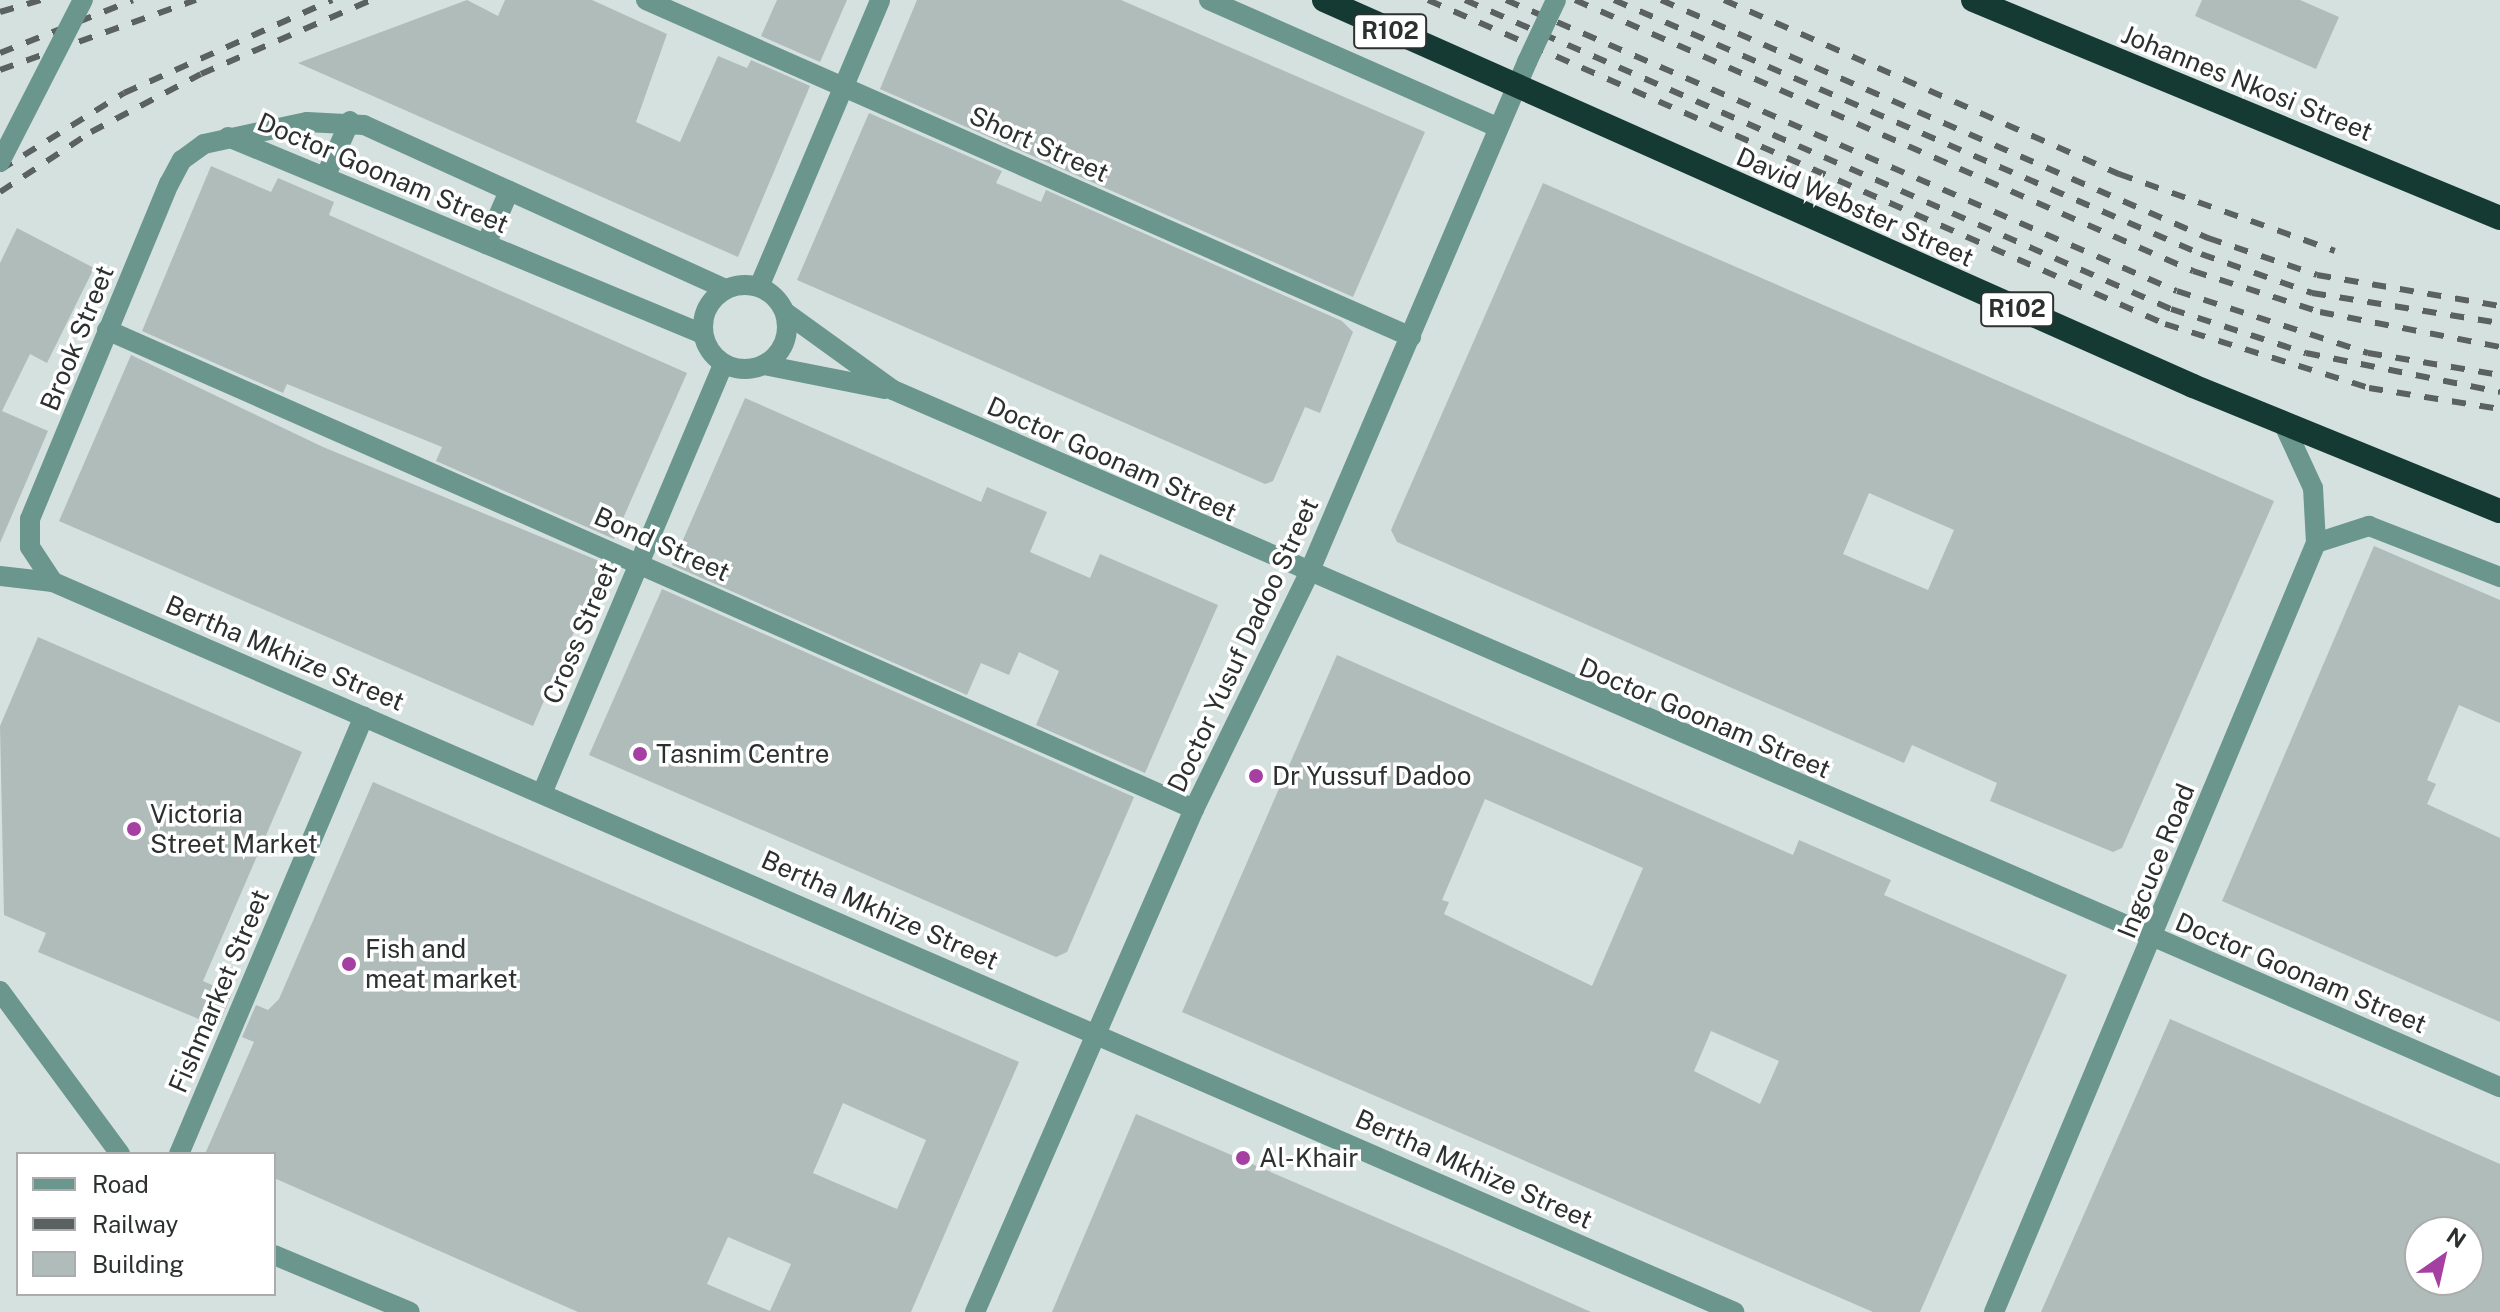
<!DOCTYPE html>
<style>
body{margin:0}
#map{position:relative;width:2500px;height:1312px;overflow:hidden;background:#d5e1de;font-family:"Public Sans",sans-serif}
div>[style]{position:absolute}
.building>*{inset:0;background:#b0bcb9}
.minor>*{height:20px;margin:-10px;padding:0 10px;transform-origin:10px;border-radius:10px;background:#6a968d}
.minor>.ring{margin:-10px;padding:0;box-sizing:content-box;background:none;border:20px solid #6a968d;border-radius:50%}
.highway>*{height:24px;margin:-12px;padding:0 12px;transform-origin:12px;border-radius:12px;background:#143a33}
.rail>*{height:6px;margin-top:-3px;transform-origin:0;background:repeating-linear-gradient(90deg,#5a6160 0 14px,transparent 0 28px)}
.minor-bridge>*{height:20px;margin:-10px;padding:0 10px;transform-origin:10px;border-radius:10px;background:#6a968d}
.dots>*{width:22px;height:22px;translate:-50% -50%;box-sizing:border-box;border:4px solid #fff;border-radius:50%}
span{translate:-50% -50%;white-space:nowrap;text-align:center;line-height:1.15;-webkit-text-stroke:7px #fff;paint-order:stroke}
.shield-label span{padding:2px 6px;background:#fff;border:2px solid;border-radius:6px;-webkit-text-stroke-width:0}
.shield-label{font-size:24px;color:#2c3130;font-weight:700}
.street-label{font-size:26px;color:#2c3130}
.poi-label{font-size:26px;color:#2c3130}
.left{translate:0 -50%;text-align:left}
.legend{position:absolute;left:16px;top:1152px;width:260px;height:144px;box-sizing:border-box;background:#fff;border:2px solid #abadac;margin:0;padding:10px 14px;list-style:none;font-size:24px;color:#2c3130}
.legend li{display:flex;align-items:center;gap:16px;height:40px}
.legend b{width:40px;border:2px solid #abadac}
.north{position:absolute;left:2404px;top:1216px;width:80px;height:80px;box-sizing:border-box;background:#fff;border:2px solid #abadac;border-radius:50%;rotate:34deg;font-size:22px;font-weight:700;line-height:32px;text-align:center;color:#2c3130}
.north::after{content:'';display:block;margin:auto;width:28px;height:36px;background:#a63fa2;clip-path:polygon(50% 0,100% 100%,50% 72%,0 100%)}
</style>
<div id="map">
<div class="building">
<i style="clip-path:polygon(467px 0,498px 16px,505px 0,592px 0,667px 34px,636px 122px,680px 142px,718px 56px,747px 68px,751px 60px,810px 86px,738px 257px,298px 63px)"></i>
<i style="clip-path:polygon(777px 0,847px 0,820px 62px,761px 36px)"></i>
<i style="clip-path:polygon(917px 0,1121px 0,1425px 132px,1353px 297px,880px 89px)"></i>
<i style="clip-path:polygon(2202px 0,2300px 0,2339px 17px,2316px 69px,2195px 16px)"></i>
<i style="clip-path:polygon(869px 113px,1002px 171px,996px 183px,1041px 202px,1046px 190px,1342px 321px,1353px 332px,1320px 413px,1305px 407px,1273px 481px,1265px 484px,797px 280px)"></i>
<i style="clip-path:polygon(211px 166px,271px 192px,278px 178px,334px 202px,329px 215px,687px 373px,614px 539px,436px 461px,442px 447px,287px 384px,283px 393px,142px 331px)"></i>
<i style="clip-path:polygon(evenodd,1543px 183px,2274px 501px,2122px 848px,2113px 852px,1990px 801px,1997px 783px,1912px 745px,1904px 763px,1397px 542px,1391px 530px,1543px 183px,1869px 493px,1954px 530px,1928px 590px,1843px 554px,1869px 493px)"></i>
<i style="clip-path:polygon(17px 228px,94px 268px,47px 363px,30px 354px,2px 411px,48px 431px,0 543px,0 263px)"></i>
<i style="clip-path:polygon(131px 355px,323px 447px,604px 563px,533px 726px,59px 521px)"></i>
<i style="clip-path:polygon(745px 398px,981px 502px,987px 487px,1047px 512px,1030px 552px,1090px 578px,1100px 554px,1218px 605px,1145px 773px,1036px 725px,1059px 671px,1019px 652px,1009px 675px,981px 663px,967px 695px,672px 565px)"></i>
<i style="clip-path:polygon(2374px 546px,2500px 600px,2500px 723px,2459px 705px,2427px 780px,2436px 784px,2427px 804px,2500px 838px,2500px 1022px,2222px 901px)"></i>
<i style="clip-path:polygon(662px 589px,1134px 797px,1067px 952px,1056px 957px,589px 755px)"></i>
<i style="clip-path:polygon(38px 637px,302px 752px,203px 981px,232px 994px,218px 1027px,38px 952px,46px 933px,4px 915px,0 726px)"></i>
<i style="clip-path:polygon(evenodd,1337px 655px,1793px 855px,1799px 840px,1891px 880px,1884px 895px,2067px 975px,1920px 1312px,1873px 1312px,1182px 1012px,1337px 655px,1485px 799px,1643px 868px,1592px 986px,1444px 914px,1449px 902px,1442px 900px,1485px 799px,1337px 655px,1711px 1031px,1779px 1061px,1760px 1104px,1694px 1071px,1711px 1031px)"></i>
<i style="clip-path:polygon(evenodd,373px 782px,1019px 1062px,911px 1312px,578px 1312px,274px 1178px,274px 1154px,205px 1154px,254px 1042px,242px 1037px,256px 1005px,268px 1010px,279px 999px,373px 782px,843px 1103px,926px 1140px,897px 1209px,813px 1173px,843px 1103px,373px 782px,728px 1237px,791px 1264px,770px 1311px,707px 1284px,728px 1237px)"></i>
<i style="clip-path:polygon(evenodd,2170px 1019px,2500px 1164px,2500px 1312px,2041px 1312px,2170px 1019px,2420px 1232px,2468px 1232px,2468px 1280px,2420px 1280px,2420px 1232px)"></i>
<i style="clip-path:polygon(1136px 1114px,1447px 1248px,1591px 1312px,1052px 1312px)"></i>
</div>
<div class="minor">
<i style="left:646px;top:0;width:836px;rotate:23.77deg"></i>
<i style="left:1209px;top:0;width:315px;rotate:23.8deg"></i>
<i style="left:228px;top:137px;width:514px;rotate:22.53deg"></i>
<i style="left:326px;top:175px;width:59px;rotate:-66deg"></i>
<i style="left:486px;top:244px;width:58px;rotate:-66.5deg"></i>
<i class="ring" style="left:703px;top:285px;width:64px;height:64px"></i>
<i style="left:759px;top:287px;width:311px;rotate:-67.1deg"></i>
<i style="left:785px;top:312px;width:133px;rotate:35.8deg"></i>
<i style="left:893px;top:390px;width:1752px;rotate:23.45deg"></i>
<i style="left:107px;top:330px;width:1188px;rotate:23.78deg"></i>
<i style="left:764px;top:365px;width:123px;rotate:11.2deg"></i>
<i style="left:2316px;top:543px;width:56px;rotate:-17.8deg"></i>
<i style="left:2369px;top:526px;width:141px;rotate:21.3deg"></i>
<i style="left:0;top:576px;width:53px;rotate:6.5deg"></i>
<i style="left:53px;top:582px;width:1833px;rotate:23.47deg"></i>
<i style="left:53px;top:582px;width:42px;rotate:-123.3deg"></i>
<i style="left:30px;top:547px;width:28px;rotate:-90deg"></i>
<i style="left:30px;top:519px;width:363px;rotate:-67.5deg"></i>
<i style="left:169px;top:184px;width:27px;rotate:-62deg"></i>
<i style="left:182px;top:160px;width:27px;rotate:-36deg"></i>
<i style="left:204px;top:144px;width:105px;rotate:-12.1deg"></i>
<i style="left:307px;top:122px;width:57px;rotate:3deg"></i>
<i style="left:364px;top:125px;width:397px;rotate:24.4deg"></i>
<i style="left:543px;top:791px;width:463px;rotate:-67.1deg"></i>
<i style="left:0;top:991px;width:202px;rotate:53.6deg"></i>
<i style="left:179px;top:1154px;width:475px;rotate:-67.1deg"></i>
<i style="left:274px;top:1255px;width:147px;rotate:22.7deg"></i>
<i style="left:975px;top:1312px;width:549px;rotate:-66.47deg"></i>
<i style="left:1194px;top:809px;width:260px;rotate:-64deg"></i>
<i style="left:1308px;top:575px;width:558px;rotate:-66.88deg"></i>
<i style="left:1994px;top:1312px;width:834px;rotate:-67.28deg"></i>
<i style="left:2316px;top:543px;width:55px;rotate:-93.1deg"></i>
<i style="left:2313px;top:488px;width:69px;rotate:-114.7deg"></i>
</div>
<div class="highway">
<i style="left:1324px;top:0;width:951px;rotate:23.95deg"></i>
<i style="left:2193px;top:386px;width:331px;rotate:22.2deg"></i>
<i style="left:1973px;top:0;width:570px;rotate:22.47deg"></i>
</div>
<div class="rail">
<i style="left:1428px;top:0;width:805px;rotate:23.73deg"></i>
<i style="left:2165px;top:324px;width:214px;rotate:17.4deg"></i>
<i style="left:2369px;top:388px;width:133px;rotate:9.1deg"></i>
<i style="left:1465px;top:0;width:771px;rotate:23.64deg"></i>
<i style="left:2171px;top:309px;width:142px;rotate:18.1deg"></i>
<i style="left:2306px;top:353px;width:198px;rotate:11.4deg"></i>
<i style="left:1506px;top:0;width:731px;rotate:23.45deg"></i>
<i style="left:2177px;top:291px;width:201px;rotate:18deg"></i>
<i style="left:2368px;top:353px;width:134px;rotate:9.5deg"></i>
<i style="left:1575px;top:0;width:675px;rotate:23.68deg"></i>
<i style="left:2193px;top:271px;width:133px;rotate:17.9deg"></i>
<i style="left:2320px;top:312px;width:183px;rotate:11deg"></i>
<i style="left:1614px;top:0;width:640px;rotate:23.4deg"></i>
<i style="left:2201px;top:254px;width:118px;rotate:19.4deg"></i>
<i style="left:2312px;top:293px;width:190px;rotate:9.1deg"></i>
<i style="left:1661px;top:0;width:597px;rotate:23.51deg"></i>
<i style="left:2208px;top:238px;width:115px;rotate:18.7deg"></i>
<i style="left:2317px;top:275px;width:186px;rotate:9.6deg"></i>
<i style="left:1724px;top:0;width:432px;rotate:23.8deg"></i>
<i style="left:2119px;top:174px;width:229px;rotate:19.6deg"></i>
<i style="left:0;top:12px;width:43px;rotate:-16.3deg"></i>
<i style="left:0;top:53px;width:143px;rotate:-21.7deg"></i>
<i style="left:0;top:70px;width:208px;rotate:-19.7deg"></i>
<i style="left:0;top:170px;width:146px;rotate:-31.8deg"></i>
<i style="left:124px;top:93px;width:228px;rotate:-24.1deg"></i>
<i style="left:0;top:192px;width:109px;rotate:-33.4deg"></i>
<i style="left:91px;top:132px;width:124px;rotate:-27.8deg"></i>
<i style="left:201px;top:74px;width:185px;rotate:-23.5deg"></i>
</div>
<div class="minor-bridge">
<i style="left:1527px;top:62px;width:68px;rotate:-64.9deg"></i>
<i style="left:0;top:162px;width:182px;rotate:-62.9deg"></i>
</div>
<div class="dots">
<i style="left:640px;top:754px;background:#a63fa2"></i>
<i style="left:1256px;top:776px;background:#a63fa2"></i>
<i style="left:134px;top:829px;background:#a63fa2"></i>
<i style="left:349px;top:964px;background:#a63fa2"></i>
<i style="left:1243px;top:1158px;background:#a63fa2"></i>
</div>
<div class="shield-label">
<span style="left:1390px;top:31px">R102</span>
<span style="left:2017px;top:309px">R102</span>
</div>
<div class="street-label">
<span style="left:2247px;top:83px;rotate:22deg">Johannes Nkosi Street</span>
<span style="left:1039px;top:144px;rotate:24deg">Short Street</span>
<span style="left:383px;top:173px;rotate:23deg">Doctor Goonam Street</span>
<span style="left:1855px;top:207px;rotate:24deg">David Webster Street</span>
<span style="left:77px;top:338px;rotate:-68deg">Brook Street</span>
<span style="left:1112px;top:459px;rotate:24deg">Doctor Goonam Street</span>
<span style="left:662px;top:544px;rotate:24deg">Bond Street</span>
<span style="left:580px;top:633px;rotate:-67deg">Cross Street</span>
<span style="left:1243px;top:645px;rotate:-65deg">Doctor Yusuf Dadoo Street</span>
<span style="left:285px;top:653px;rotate:23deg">Bertha Mkhize Street</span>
<span style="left:1705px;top:718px;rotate:23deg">Doctor Goonam Street</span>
<span style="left:2156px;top:861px;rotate:-68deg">Ingcuce Road</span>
<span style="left:880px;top:910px;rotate:24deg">Bertha Mkhize Street</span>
<span style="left:2301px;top:973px;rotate:23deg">Doctor Goonam Street</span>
<span style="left:219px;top:991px;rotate:-67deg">Fishmarket Street</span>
<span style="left:1474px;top:1169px;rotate:24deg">Bertha Mkhize Street</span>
</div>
<div class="poi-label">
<span class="left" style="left:656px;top:754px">Tasnim Centre</span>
<span class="left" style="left:1272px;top:776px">Dr Yussuf Dadoo</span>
<span class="left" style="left:150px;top:829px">Victoria<br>Street Market</span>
<span class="left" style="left:365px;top:964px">Fish and<br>meat market</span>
<span class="left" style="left:1259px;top:1158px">Al-Khair</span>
</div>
<ul class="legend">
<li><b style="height:10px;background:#6a968d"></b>Road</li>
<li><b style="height:10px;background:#5a6160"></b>Railway</li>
<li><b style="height:22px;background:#b0bcb9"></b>Building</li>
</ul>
<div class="north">N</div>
</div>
